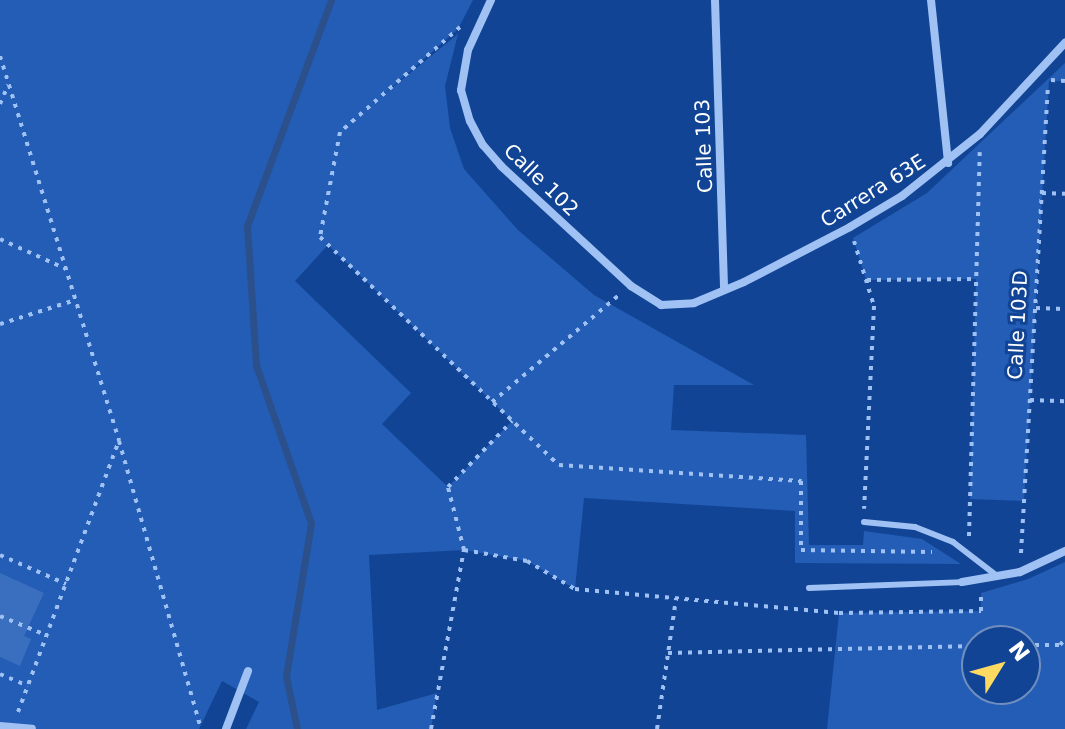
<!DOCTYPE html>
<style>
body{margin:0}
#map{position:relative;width:1065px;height:729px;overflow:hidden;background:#114495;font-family:"DejaVu Sans",sans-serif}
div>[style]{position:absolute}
.green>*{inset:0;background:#245db5}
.stream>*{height:7px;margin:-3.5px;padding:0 3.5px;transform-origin:3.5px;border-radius:3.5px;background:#2b508c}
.building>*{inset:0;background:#3a6ebe}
.path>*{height:4px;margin-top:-2px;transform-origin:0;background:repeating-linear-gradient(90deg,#a0c1f3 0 4px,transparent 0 10px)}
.lane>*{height:6px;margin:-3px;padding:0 3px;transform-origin:3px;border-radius:3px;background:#a0c1f3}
.street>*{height:8px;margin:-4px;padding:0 4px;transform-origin:4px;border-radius:4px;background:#a0c1f3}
span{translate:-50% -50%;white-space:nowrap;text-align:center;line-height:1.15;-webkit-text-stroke:6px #114495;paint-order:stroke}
.street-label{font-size:20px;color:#fff}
.north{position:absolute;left:961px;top:625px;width:80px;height:80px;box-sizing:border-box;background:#114495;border:2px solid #708fbf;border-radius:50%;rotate:53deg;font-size:22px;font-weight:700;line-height:32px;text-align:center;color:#fff}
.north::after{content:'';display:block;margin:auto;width:28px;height:36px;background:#ffda63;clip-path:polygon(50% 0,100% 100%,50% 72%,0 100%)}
</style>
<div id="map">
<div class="green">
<i style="clip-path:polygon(evenodd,0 0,473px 0,458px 29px,381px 97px,458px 34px,445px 86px,450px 128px,464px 169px,518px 230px,594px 295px,754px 385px,674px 385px,671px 430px,806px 435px,809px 545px,863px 545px,864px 531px,922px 539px,961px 564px,795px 563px,795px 511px,584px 498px,575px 589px,527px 561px,464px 550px,369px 555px,377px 710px,437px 693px,431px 729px,246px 729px,259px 702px,222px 681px,199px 729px,0 729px,0 0,328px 245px,512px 421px,448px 487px,382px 424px,411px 393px,295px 281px,328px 245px)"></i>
<i style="clip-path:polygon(1065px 63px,1065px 81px,1049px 81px,1024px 501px,970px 499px,976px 279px,866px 280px,853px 238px,927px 193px)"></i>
<i style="clip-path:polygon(evenodd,1065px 562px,1065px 729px,827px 729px,839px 613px,981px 611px,981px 593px,1028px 579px,1065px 562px,977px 641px,1025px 641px,1025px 689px,977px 689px,977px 641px)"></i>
</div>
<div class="stream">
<i style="left:297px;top:729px;width:54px;rotate:-101.7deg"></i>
<i style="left:286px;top:676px;width:155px;rotate:-80.7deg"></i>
<i style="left:311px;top:523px;width:167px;rotate:-109.2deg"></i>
<i style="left:256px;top:365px;width:139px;rotate:-93.7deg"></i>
<i style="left:247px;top:226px;width:241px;rotate:-69.6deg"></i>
</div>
<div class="building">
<i style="clip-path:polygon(0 573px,44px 593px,24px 636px,31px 639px,20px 666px,0 657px)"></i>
</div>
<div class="path">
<i style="left:460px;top:27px;width:159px;rotate:138.8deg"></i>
<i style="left:340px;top:132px;width:107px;rotate:100.8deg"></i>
<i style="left:320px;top:237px;width:330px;rotate:43.7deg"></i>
<i style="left:559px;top:465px;width:243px;rotate:3.8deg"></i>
<i style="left:801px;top:481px;width:69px;rotate:90deg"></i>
<i style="left:801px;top:550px;width:131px;rotate:0.9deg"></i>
<i style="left:0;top:56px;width:403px;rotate:72.8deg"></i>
<i style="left:119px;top:441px;width:299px;rotate:74.1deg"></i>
<i style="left:1051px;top:80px;width:14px;rotate:4deg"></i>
<i style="left:0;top:104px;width:21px;rotate:-67deg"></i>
<i style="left:1042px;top:193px;width:23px;rotate:2deg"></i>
<i style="left:0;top:239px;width:72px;rotate:24.4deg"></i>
<i style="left:854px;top:241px;width:68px;rotate:72.9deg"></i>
<i style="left:874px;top:306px;width:203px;rotate:92.8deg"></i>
<i style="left:867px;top:280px;width:109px;rotate:-0.5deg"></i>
<i style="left:1036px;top:308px;width:29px;rotate:2deg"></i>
<i style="left:0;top:324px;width:79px;rotate:-17.7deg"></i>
<i style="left:1030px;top:400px;width:35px;rotate:2deg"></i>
<i style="left:492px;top:402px;width:166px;rotate:-40.1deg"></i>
<i style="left:969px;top:536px;width:384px;rotate:-88.4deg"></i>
<i style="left:464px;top:550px;width:64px;rotate:9.9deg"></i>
<i style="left:527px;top:561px;width:56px;rotate:30.3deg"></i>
<i style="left:575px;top:589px;width:265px;rotate:5.2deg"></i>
<i style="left:839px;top:613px;width:142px;rotate:-0.8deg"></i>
<i style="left:981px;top:611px;width:15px;rotate:-90deg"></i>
<i style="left:1021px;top:553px;width:468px;rotate:-86.7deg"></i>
<i style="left:0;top:555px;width:72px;rotate:23.7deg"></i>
<i style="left:0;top:616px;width:50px;rotate:22.4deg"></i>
<i style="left:1025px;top:645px;width:35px"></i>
<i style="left:1060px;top:645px;width:8px;rotate:-50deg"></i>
<i style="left:668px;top:653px;width:309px;rotate:-1.3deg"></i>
<i style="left:0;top:674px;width:30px;rotate:23deg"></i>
<i style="left:18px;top:712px;width:287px;rotate:-69.6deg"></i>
<i style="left:431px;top:729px;width:182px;rotate:-79.6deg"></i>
<i style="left:464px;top:550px;width:65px;rotate:-104.3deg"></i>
<i style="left:448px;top:487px;width:92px;rotate:-45.9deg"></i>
<i style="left:657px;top:729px;width:132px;rotate:-81.7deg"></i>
</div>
<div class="lane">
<i style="left:864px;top:522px;width:51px;rotate:5.6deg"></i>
<i style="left:915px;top:527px;width:41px;rotate:21.5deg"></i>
<i style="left:953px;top:542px;width:56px;rotate:37.7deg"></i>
<i style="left:809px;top:588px;width:153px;rotate:-2.2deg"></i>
</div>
<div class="street">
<i style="left:491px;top:0;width:55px;rotate:114.7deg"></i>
<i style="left:468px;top:50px;width:41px;rotate:99.9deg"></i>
<i style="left:461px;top:90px;width:32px;rotate:74deg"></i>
<i style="left:470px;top:121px;width:27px;rotate:62deg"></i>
<i style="left:483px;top:145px;width:28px;rotate:49deg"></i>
<i style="left:501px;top:166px;width:177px;rotate:42.7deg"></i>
<i style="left:631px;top:286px;width:36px;rotate:32deg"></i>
<i style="left:661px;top:305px;width:33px;rotate:-3deg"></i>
<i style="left:694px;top:303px;width:54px;rotate:-22.8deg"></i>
<i style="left:744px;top:282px;width:119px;rotate:-27.4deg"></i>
<i style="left:850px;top:227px;width:61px;rotate:-30.8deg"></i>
<i style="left:902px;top:196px;width:100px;rotate:-38.5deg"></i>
<i style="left:980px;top:134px;width:125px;rotate:-47deg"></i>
<i style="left:715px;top:0;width:290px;rotate:88.2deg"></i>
<i style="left:931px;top:0;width:164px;rotate:84deg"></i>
<i style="left:962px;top:582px;width:59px;rotate:-9.8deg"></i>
<i style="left:1020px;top:572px;width:50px;rotate:-25deg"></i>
<i style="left:0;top:726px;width:32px;rotate:5deg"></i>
<i style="left:226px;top:729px;width:62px;rotate:-69.2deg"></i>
</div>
<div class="street-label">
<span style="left:704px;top:146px;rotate:-92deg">Calle 103</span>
<span style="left:541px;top:180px;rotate:44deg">Calle 102</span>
<span style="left:873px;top:191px;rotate:-32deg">Carrera 63E</span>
<span style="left:1018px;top:325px;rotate:-87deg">Calle 103D</span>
</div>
<div class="north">N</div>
</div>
